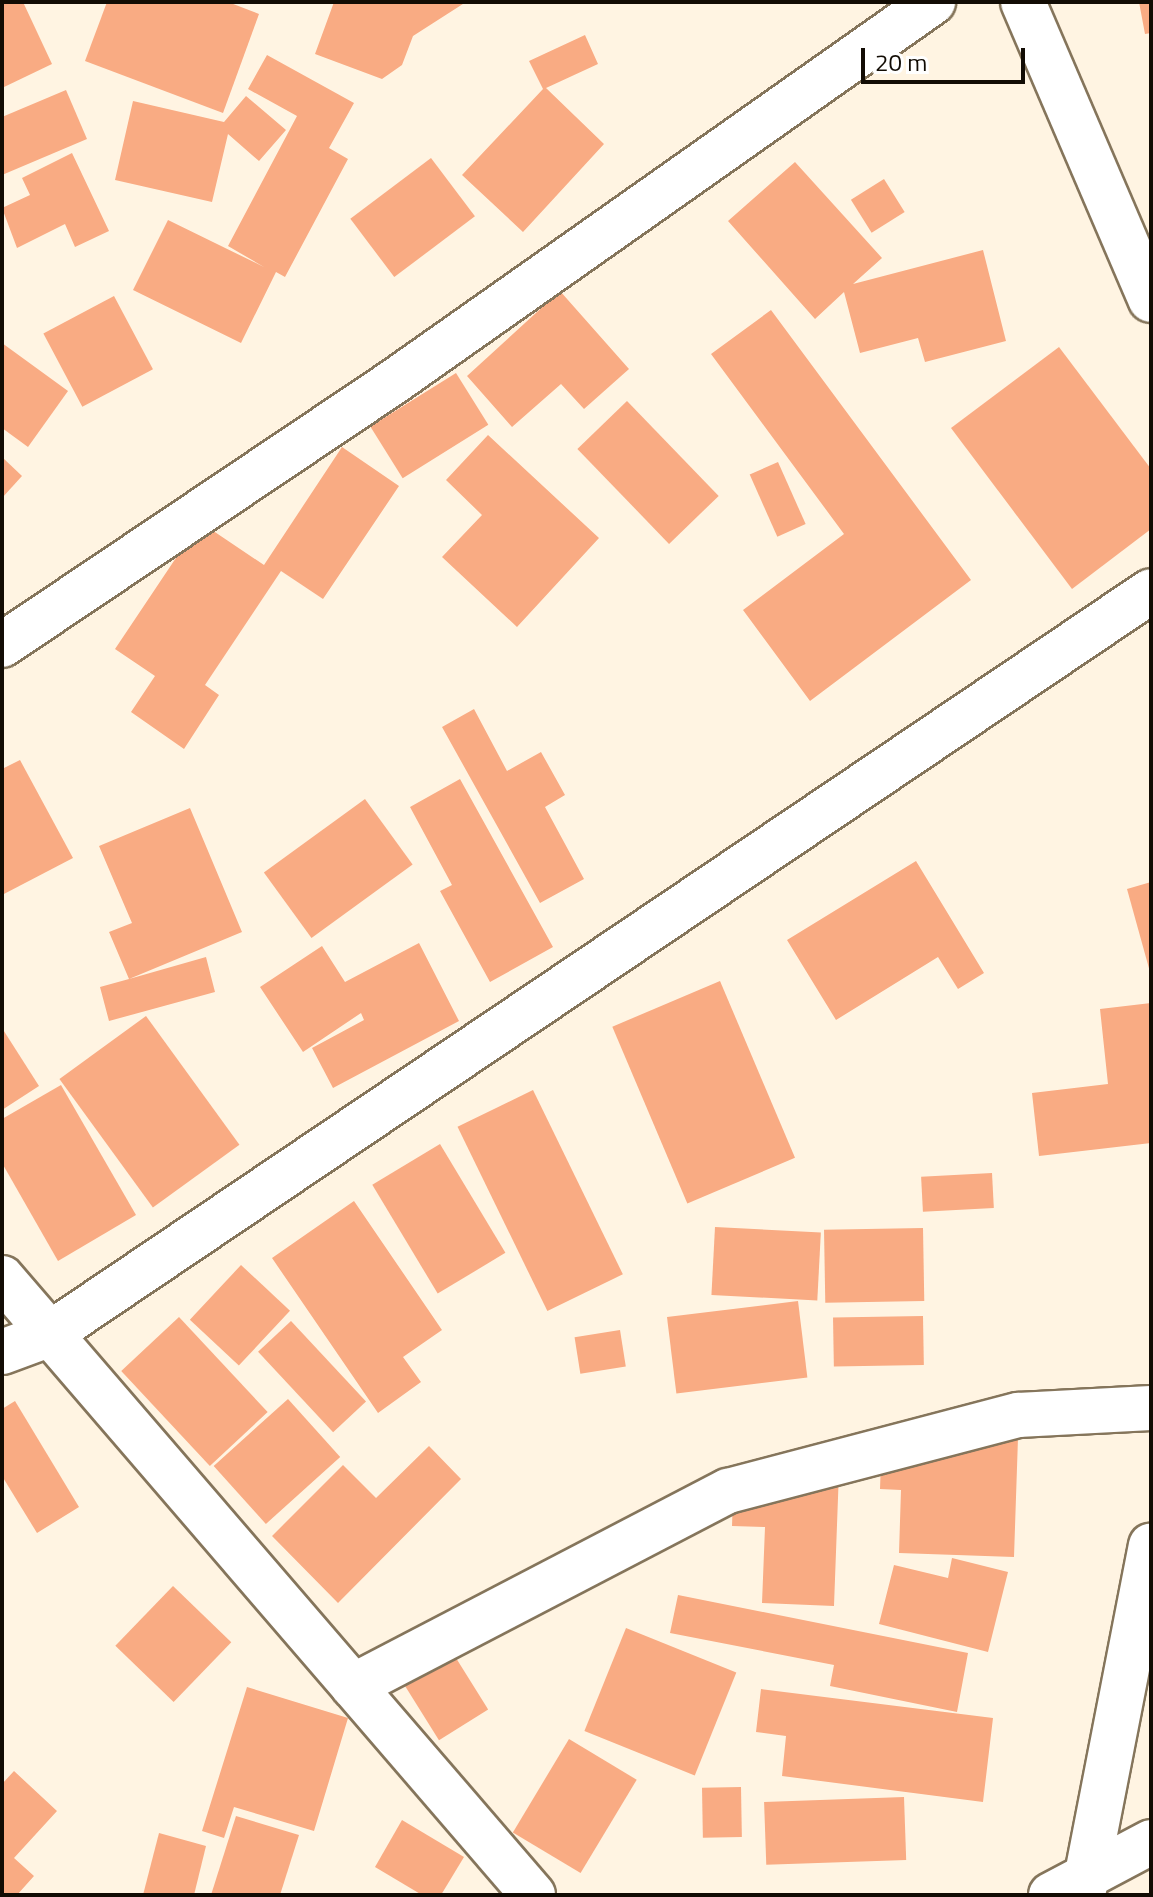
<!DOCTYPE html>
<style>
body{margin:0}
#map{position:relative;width:1153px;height:1897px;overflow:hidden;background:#fff4e2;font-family:"Titillium Web",sans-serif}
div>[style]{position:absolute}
.building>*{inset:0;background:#f9ab83;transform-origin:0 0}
.roads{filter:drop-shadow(2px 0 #85755b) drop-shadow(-2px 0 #85755b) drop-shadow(0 2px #85755b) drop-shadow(0 -2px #85755b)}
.street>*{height:44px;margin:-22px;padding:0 22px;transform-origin:22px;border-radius:22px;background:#fff}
.secondary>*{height:44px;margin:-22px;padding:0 22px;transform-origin:22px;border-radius:22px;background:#fff}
span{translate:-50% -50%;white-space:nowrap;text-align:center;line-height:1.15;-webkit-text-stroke:6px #fff;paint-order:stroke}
.frame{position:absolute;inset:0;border:4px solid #120c04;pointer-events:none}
.scale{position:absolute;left:861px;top:48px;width:164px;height:36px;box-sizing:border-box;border:4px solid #120c04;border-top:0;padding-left:10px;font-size:24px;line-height:28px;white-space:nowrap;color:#120c04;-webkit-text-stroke:6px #fff;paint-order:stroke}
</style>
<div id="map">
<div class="building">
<i style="clip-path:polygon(2px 2px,23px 2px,52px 64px,2px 88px)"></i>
<i style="clip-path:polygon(107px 2px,228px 2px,259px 14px,223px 113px,85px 61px)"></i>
<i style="clip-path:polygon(334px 2px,466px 2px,413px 36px,402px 65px,382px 79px,315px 54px)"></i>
<i style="clip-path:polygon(1139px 2px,1151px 2px,1151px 33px,1145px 34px)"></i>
<i style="clip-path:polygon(585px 35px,598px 64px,546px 88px,604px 144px,523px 232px,462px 175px,543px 89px,529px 61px)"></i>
<i style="clip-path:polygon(267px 55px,354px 103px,329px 148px,348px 159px,285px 277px,276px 272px,241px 343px,133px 290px,168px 220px,264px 267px,228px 246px,297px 116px,248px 89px)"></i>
<i style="clip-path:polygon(66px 90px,87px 139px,2px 175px,2px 117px)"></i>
<i style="clip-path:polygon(246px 96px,286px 130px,259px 161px,228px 134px,212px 202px,115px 180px,133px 101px,224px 122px)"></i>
<i style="clip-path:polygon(72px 153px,109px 231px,75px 247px,65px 224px,17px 248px,2px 208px,30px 195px,22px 178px)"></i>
<i style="left:431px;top:158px;width:73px;height:101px;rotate:53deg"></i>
<i style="clip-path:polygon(795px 162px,882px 258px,853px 284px,983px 250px,1006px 341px,925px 362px,918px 338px,860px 353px,844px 292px,815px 319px,728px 221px)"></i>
<i style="left:884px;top:179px;width:39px;height:39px;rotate:58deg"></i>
<i style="clip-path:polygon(560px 291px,629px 369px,584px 409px,561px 384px,512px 427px,467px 376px)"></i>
<i style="left:114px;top:296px;width:83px;height:80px;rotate:62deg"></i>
<i style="clip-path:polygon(771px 310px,971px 580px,810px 701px,743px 610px,844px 534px,711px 354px)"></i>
<i style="clip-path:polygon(2px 343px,68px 391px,28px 447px,2px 428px)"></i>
<i style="clip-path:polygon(1059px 347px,1151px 469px,1151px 529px,1072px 589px,951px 428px)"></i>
<i style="left:456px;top:373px;width:61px;height:101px;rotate:58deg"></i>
<i style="left:627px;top:401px;width:132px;height:69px;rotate:46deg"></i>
<i style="clip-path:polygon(488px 435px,599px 538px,517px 627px,442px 557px,482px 515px,446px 480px)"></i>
<i style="clip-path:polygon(342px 447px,399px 486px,323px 599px,281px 571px,205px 685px,219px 695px,184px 749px,131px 712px,155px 676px,115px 649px,200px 522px,264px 565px)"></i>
<i style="clip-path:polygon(2px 457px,22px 476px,2px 498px)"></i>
<i style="left:778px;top:462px;width:68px;height:31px;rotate:66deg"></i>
<i style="clip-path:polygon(474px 709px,507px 771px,541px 752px,565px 795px,545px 807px,584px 879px,540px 903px,442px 727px)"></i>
<i style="clip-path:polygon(20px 760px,73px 858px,2px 895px,2px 769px)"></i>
<i style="clip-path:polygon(460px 779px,553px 947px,490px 982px,440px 891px,452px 885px,410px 807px)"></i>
<i style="left:365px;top:799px;width:81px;height:125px;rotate:54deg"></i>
<i style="clip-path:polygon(190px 808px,242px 932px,129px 979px,206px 957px,215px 992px,109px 1021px,100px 987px,129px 979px,109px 932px,132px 923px,99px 846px)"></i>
<i style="clip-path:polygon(916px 861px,984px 973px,958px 989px,938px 957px,836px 1020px,787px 940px)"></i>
<i style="clip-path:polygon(1151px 882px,1151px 972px,1150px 972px,1127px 889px)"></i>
<i style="clip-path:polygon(419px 943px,459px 1021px,333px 1088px,312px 1048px,364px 1020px,361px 1013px,303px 1052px,260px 987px,322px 946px,345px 982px)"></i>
<i style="left:720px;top:981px;width:192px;height:117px;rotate:67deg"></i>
<i style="clip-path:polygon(1151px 1003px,1151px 1143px,1039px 1156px,1032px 1093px,1108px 1084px,1100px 1009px)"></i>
<i style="left:146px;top:1016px;width:159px;height:107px;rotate:54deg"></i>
<i style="clip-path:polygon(2px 1028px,39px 1086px,2px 1110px)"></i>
<i style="clip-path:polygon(61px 1085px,136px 1215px,58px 1261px,2px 1163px,2px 1119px)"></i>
<i style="left:533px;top:1090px;width:205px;height:84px;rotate:64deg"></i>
<i style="left:440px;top:1144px;width:127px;height:79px;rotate:59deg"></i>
<i style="left:992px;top:1173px;width:35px;height:71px;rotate:87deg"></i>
<i style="clip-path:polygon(354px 1201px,442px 1330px,403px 1357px,421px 1382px,378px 1413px,272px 1258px)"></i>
<i style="left:715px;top:1227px;width:106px;height:68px;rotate:3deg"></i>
<i style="left:923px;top:1228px;width:73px;height:99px;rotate:89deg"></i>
<i style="left:241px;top:1265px;width:67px;height:75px;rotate:43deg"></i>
<i style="left:798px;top:1301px;width:77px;height:132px;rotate:83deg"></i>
<i style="left:923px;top:1316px;width:49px;height:90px;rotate:89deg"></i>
<i style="left:179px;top:1317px;width:130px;height:79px;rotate:47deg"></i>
<i style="left:291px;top:1321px;width:110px;height:45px;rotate:47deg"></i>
<i style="left:620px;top:1330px;width:37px;height:46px;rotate:81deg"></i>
<i style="left:288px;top:1399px;width:78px;height:100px;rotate:48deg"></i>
<i style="clip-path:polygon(15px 1401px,79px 1507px,37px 1533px,2px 1476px,2px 1409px)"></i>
<i style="clip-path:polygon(882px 1433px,1018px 1438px,1014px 1557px,899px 1553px,901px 1490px,880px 1489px)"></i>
<i style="clip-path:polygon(429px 1446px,461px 1479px,338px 1603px,272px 1536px,343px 1465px,376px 1498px)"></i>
<i style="clip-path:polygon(734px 1467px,839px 1471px,834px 1606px,762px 1603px,765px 1527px,732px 1526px)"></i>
<i style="clip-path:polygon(952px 1558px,1008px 1572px,988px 1652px,879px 1624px,894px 1565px,948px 1578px)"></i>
<i style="left:173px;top:1586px;width:81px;height:83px;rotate:44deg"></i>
<i style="clip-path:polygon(678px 1595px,968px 1653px,957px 1712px,830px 1686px,834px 1665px,670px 1633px)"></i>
<i style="left:626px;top:1628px;width:119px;height:111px;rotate:22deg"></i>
<i style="left:441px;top:1634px;width:89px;height:58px;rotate:58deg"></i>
<i style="clip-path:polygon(247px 1687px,348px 1718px,314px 1831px,234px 1807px,224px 1838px,202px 1831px)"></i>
<i style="clip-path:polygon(761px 1689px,993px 1718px,983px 1802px,782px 1776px,786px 1736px,756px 1732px)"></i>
<i style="left:569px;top:1739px;width:79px;height:109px;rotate:31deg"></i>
<i style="clip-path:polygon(14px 1771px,57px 1811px,14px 1858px,34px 1876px,17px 1895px,2px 1895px,2px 1784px)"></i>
<i style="left:741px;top:1787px;width:50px;height:39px;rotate:89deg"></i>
<i style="left:904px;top:1797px;width:63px;height:140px;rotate:88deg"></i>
<i style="clip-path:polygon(236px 1816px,299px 1835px,280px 1895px,211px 1895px)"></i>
<i style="clip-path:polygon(402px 1820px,464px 1857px,441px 1895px,422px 1895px,375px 1867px)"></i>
<i style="clip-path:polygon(159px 1833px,206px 1846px,194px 1895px,143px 1895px)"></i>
</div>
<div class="roads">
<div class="street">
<i style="left:2px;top:645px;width:470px;rotate:-33.9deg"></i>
<i style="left:392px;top:383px;width:662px;rotate:-35.16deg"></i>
<i style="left:2px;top:1278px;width:814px;rotate:49.28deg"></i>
<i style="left:2px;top:1352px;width:49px;rotate:-20.3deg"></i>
<i style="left:48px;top:1335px;width:1330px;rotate:-34deg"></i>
<i style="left:353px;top:1686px;width:423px;rotate:-27.5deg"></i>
<i style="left:728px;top:1491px;width:300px;rotate:-14.7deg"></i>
<i style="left:1018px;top:1415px;width:133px;rotate:-3deg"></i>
</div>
<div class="secondary">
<i style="left:1023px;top:2px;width:324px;rotate:66.8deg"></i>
<i style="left:1051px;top:1895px;width:113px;rotate:-27.9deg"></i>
<i style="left:1083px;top:1895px;width:356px;rotate:-79deg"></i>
</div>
</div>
<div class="frame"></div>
<div class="scale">20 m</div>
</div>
